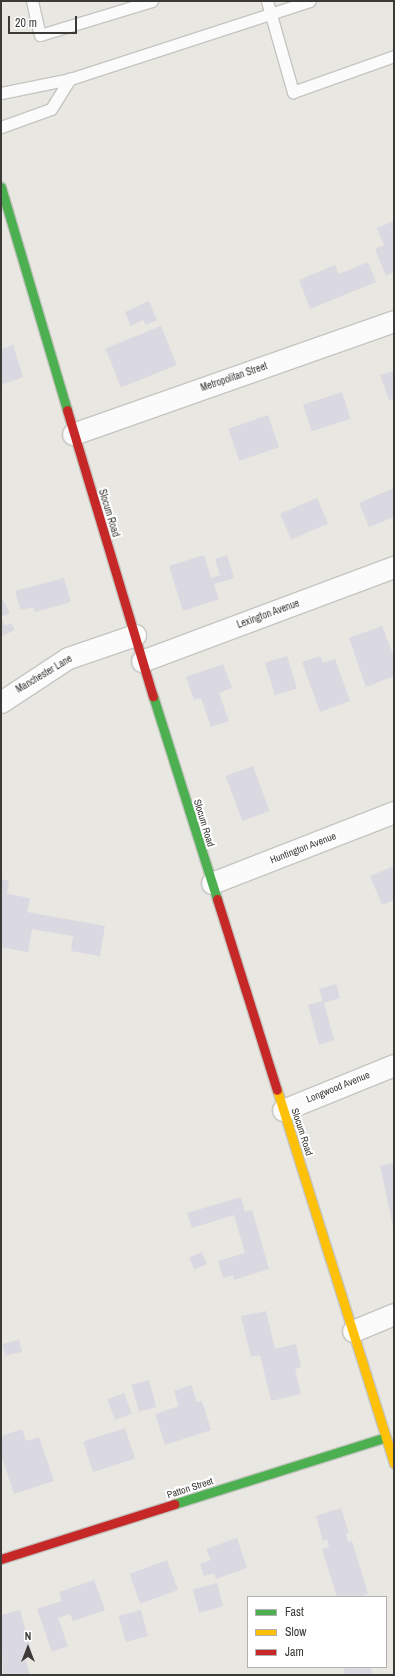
<!DOCTYPE html>
<style>
body{margin:0}
#map{position:relative;width:395px;height:1676px;overflow:hidden;background:#e8e7e2;font-family:"Archivo Narrow",sans-serif}
div>[style]{position:absolute}
.building>*{inset:0;background:#dad8e0;transform-origin:0 0}
.roads{filter:drop-shadow(1px 0 #c5c5c1) drop-shadow(-1px 0 #c5c5c1) drop-shadow(0 1px #c5c5c1) drop-shadow(0 -1px #c5c5c1)}
.lane>*{height:11px;margin:-5.5px;padding:0 5.5px;transform-origin:5.5px;border-radius:5.5px;background:#fcfbfb}
.street>*{height:21px;margin:-10.5px;padding:0 10.5px;transform-origin:10.5px;border-radius:10.5px;background:#fcfbfb}
.fast>*{height:9px;margin:-4.5px;padding:0 4.5px;transform-origin:4.5px;border-radius:4.5px;background:#4caf50}
.slow>*{height:9px;margin:-4.5px;padding:0 4.5px;transform-origin:4.5px;border-radius:4.5px;background:#ffc107}
.jam>*{height:9px;margin:-4.5px;padding:0 4.5px;transform-origin:4.5px;border-radius:4.5px;background:#c62828}
span{translate:-50% -50%;white-space:nowrap;text-align:center;line-height:1.15;-webkit-text-stroke:4px #fff;paint-order:stroke}
.street-label{font-size:10px;color:#3b3a36}
.frame{position:absolute;inset:0;border:2px solid #3b3a36;pointer-events:none}
.legend{position:absolute;left:247px;top:1596px;width:140px;height:72px;box-sizing:border-box;background:#fff;border:1px solid #b1b0af;margin:0;padding:5px 7px;list-style:none;font-size:12px;color:#3b3a36}
.legend li{display:flex;align-items:center;gap:8px;height:20px}
.legend b{width:20px;border:1px solid #b1b0af}
.north{position:absolute;left:8px;top:1628px;width:40px;height:40px;-webkit-text-stroke:3px #fff;paint-order:stroke;rotate:0deg;font-size:11px;font-weight:700;line-height:16px;text-align:center;color:#3b3a36}
.north::after{content:'';display:block;margin:auto;width:14px;height:18px;background:#3b3a36;clip-path:polygon(50% 0,100% 100%,50% 72%,0 100%)}
.scale{position:absolute;left:8px;top:16px;width:69px;height:18px;box-sizing:border-box;border:2px solid #3b3a36;border-top:0;padding-left:5px;font-size:12px;line-height:14px;white-space:nowrap;color:#3b3a36;-webkit-text-stroke:3px #fff;paint-order:stroke}
</style>
<div id="map">
<div class="building">
<i style="clip-path:polygon(394px 221px,394px 272px,386px 276px,375px 249px,384px 245px,377px 228px)"></i>
<i style="clip-path:polygon(368px 262px,376px 282px,310px 309px,299px 280px,335px 265px,339px 274px)"></i>
<i style="clip-path:polygon(149px 301px,157px 320px,146px 325px,143px 320px,131px 326px,125px 312px)"></i>
<i style="left:161px;top:326px;width:42px;height:60px;rotate:68deg"></i>
<i style="clip-path:polygon(13px 345px,23px 377px,1px 385px,1px 349px)"></i>
<i style="clip-path:polygon(394px 371px,394px 399px,389px 400px,380px 375px)"></i>
<i style="left:342px;top:392px;width:28px;height:41px;rotate:72deg"></i>
<i style="left:268px;top:415px;width:34px;height:42px;rotate:71deg"></i>
<i style="clip-path:polygon(394px 488px,394px 517px,369px 527px,359px 503px)"></i>
<i style="left:317px;top:498px;width:28px;height:40px;rotate:67deg"></i>
<i style="clip-path:polygon(204px 555px,211px 578px,220px 575px,215px 559px,227px 555px,234px 578px,214px 584px,219px 599px,183px 611px,169px 566px)"></i>
<i style="clip-path:polygon(64px 578px,71px 602px,35px 612px,33px 607px,21px 610px,15px 591px)"></i>
<i style="clip-path:polygon(3px 600px,10px 613px,1px 617px,1px 601px)"></i>
<i style="clip-path:polygon(1px 618px,5px 626px,11px 623px,15px 630px,2px 636px)"></i>
<i style="clip-path:polygon(382px 626px,394px 657px,394px 676px,366px 687px,349px 638px)"></i>
<i style="left:287px;top:656px;width:34px;height:23px;rotate:73deg"></i>
<i style="clip-path:polygon(320px 656px,323px 663px,335px 659px,350px 701px,320px 712px,302px 662px)"></i>
<i style="clip-path:polygon(223px 664px,232px 688px,219px 693px,229px 721px,211px 727px,201px 698px,194px 700px,186px 677px)"></i>
<i style="left:253px;top:766px;width:48px;height:29px;rotate:70deg"></i>
<i style="clip-path:polygon(394px 866px,394px 900px,382px 905px,370px 876px)"></i>
<i style="clip-path:polygon(1px 879px,9px 881px,7px 894px,30px 898px,27px 912px,105px 926px,100px 956px,71px 951px,73px 936px,32px 929px,28px 952px,1px 947px)"></i>
<i style="clip-path:polygon(336px 984px,340px 998px,324px 1003px,334px 1040px,319px 1045px,308px 1005px,323px 1001px,319px 989px)"></i>
<i style="clip-path:polygon(394px 1163px,394px 1226px,393px 1226px,380px 1166px)"></i>
<i style="clip-path:polygon(241px 1197px,245px 1212px,252px 1210px,269px 1269px,234px 1280px,233px 1275px,223px 1278px,218px 1261px,245px 1253px,234px 1215px,192px 1228px,187px 1213px)"></i>
<i style="left:202px;top:1252px;width:13px;height:14px;rotate:67deg"></i>
<i style="clip-path:polygon(266px 1311px,275px 1349px,296px 1344px,301px 1367px,295px 1369px,301px 1394px,271px 1401px,260px 1355px,251px 1357px,241px 1316px)"></i>
<i style="left:19px;top:1340px;width:12px;height:17px;rotate:76deg"></i>
<i style="left:149px;top:1380px;width:28px;height:18px;rotate:75deg"></i>
<i style="clip-path:polygon(191px 1385px,197px 1402px,202px 1401px,211px 1430px,165px 1445px,155px 1414px,179px 1406px,174px 1391px)"></i>
<i style="left:124px;top:1393px;width:22px;height:18px;rotate:69deg"></i>
<i style="left:125px;top:1428px;width:32px;height:44px;rotate:72deg"></i>
<i style="clip-path:polygon(22px 1429px,26px 1441px,39px 1437px,54px 1481px,14px 1494px,1px 1455px,1px 1436px)"></i>
<i style="clip-path:polygon(341px 1508px,349px 1533px,346px 1534px,348px 1542px,352px 1541px,368px 1594px,358px 1597px,337px 1597px,322px 1549px,329px 1547px,327px 1539px,323px 1541px,316px 1516px)"></i>
<i style="clip-path:polygon(237px 1538px,247px 1568px,216px 1579px,214px 1573px,204px 1576px,200px 1564px,211px 1560px,206px 1549px)"></i>
<i style="left:167px;top:1560px;width:32px;height:40px;rotate:70deg"></i>
<i style="clip-path:polygon(94px 1580px,105px 1610px,73px 1621px,70px 1614px,58px 1618px,68px 1646px,52px 1652px,37px 1609px,62px 1601px,59px 1592px)"></i>
<i style="left:217px;top:1583px;width:24px;height:25px;rotate:75deg"></i>
<i style="clip-path:polygon(20px 1610px,31px 1650px,23px 1652px,30px 1675px,3px 1675px,1px 1615px)"></i>
<i style="left:141px;top:1610px;width:27px;height:23px;rotate:75deg"></i>
<i style="clip-path:polygon(343px 1667px,370px 1667px,373px 1675px,345px 1675px)"></i>
</div>
<div class="roads">
<div class="lane">
<i style="left:32px;top:1px;width:35px;rotate:77deg"></i>
<i style="left:40px;top:35px;width:117px;rotate:-16.9deg"></i>
<i style="left:267px;top:1px;width:95px;rotate:74.1deg"></i>
<i style="left:293px;top:92px;width:107px;rotate:-19.6deg"></i>
<i style="left:1px;top:93px;width:70px;rotate:-11.5deg"></i>
<i style="left:70px;top:79px;width:252px;rotate:-18deg"></i>
<i style="left:1px;top:127px;width:53px;rotate:-19.8deg"></i>
<i style="left:51px;top:109px;width:36px;rotate:-58deg"></i>
</div>
<div class="street">
<i style="left:73px;top:434px;width:340px;rotate:-19.4deg"></i>
<i style="left:142px;top:661px;width:269px;rotate:-20.5deg"></i>
<i style="left:1px;top:702px;width:80px;rotate:-33.3deg"></i>
<i style="left:68px;top:658px;width:71px;rotate:-18.9deg"></i>
<i style="left:212px;top:883px;width:195px;rotate:-21.3deg"></i>
<i style="left:283px;top:1110px;width:120px;rotate:-22.1deg"></i>
<i style="left:353px;top:1331px;width:44px;rotate:-22.5deg"></i>
</div>
<div class="fast">
<i style="left:1px;top:187px;width:233px;rotate:73.5deg"></i>
<i style="left:153px;top:696px;width:213px;rotate:72.5deg"></i>
<i style="left:174px;top:1504px;width:222px;rotate:-17.5deg"></i>
</div>
<div class="slow">
<i style="left:277px;top:1090px;width:391px;rotate:72.6deg"></i>
</div>
<div class="jam">
<i style="left:67px;top:410px;width:299px;rotate:73.3deg"></i>
<i style="left:217px;top:899px;width:200px;rotate:72.6deg"></i>
<i style="left:1px;top:1559px;width:182px;rotate:-17.6deg"></i>
</div>
</div>
<div class="street-label">
<span style="left:234px;top:377px;rotate:-19deg">Metropolitan Street</span>
<span style="left:109px;top:513px;rotate:73deg">Slocum Road</span>
<span style="left:268px;top:614px;rotate:-20deg">Lexington Avenue</span>
<span style="left:44px;top:674px;rotate:-31deg">Manchester Lane</span>
<span style="left:204px;top:823px;rotate:73deg">Slocum Road</span>
<span style="left:303px;top:848px;rotate:-21deg">Huntington Avenue</span>
<span style="left:338px;top:1087px;rotate:-22deg">Longwood Avenue</span>
<span style="left:302px;top:1132px;rotate:72deg">Slocum Road</span>
<span style="left:190px;top:1488px;rotate:-18deg">Patton Street</span>
</div>
<div class="frame"></div>
<ul class="legend">
<li><b style="height:5px;background:#4caf50"></b>Fast</li>
<li><b style="height:5px;background:#ffc107"></b>Slow</li>
<li><b style="height:5px;background:#c62828"></b>Jam</li>
</ul>
<div class="north">N</div>
<div class="scale">20 m</div>
</div>
